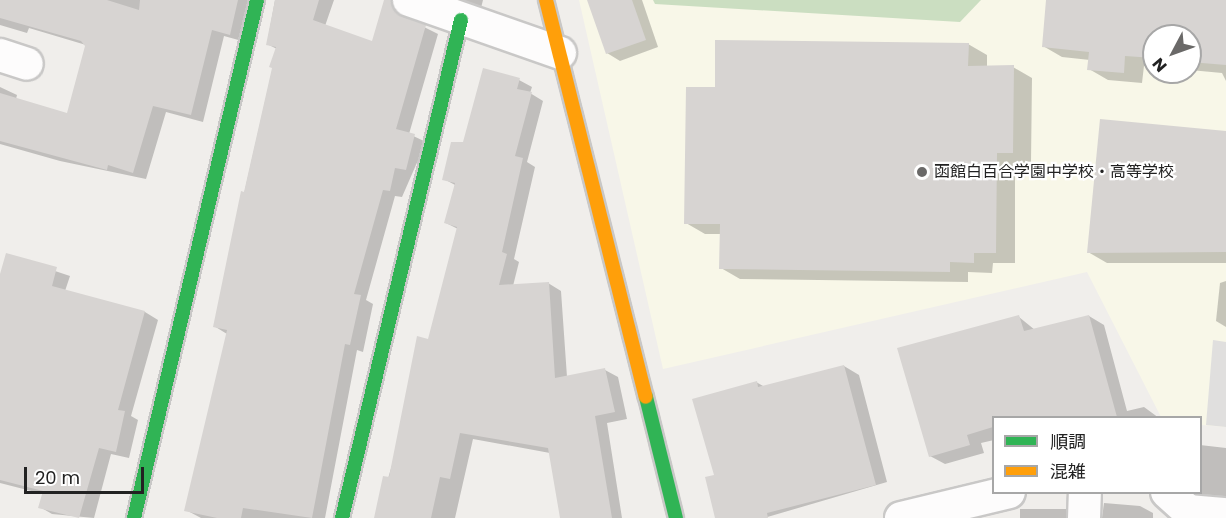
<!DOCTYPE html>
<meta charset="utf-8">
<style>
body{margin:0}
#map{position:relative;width:1226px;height:518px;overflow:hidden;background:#f0eeeb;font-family:Poppins,"Noto Sans JP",sans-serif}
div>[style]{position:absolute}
.education>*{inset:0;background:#f8f7e8}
.forest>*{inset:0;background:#cbdec1}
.parking>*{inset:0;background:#e0dfde}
.shadow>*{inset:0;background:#0003}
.building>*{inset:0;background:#d7d4d2}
.roads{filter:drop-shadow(2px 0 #c9c8c7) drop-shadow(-2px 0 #c9c8c7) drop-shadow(0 2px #c9c8c7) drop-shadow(0 -2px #c9c8c7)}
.street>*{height:32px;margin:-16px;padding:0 16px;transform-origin:16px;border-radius:16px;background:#fdfcfc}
.fast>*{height:14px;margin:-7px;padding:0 7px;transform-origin:7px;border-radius:7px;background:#30b455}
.slow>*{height:14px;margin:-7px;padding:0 7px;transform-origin:7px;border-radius:7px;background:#ff9f0a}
.dots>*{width:16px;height:16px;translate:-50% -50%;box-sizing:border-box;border:3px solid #fff;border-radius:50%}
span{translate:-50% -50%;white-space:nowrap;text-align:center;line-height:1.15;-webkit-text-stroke:4.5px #fff;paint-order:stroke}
.poi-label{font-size:16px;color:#222}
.left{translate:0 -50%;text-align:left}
.legend{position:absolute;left:992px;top:416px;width:210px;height:78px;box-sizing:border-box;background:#fff;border:2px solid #a7a7a7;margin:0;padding:8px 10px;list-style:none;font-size:18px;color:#222}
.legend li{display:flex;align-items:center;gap:12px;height:30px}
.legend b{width:30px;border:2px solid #a7a7a7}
.north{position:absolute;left:1142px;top:24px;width:60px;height:60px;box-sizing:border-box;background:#fff;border:2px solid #a7a7a7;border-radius:50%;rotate:229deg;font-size:16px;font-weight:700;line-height:24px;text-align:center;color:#222}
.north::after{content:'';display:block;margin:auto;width:21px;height:27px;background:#6a6968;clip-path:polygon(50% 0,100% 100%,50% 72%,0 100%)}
.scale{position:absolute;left:24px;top:467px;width:120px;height:27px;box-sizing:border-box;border:3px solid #222;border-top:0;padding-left:8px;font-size:18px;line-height:21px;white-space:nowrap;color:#222;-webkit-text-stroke:4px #fff;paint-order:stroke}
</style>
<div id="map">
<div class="education">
<i style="clip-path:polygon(evenodd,579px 0,1226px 0,1226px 427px,1201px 425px,1200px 418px,1161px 417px,1087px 272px,663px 369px,579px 0,1154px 36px,1190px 36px,1190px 72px,1154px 72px,1154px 36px)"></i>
</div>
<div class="forest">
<i style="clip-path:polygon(653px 0,981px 0,960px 22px,655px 4px)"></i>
</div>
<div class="parking">
<i style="clip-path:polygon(1213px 340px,1226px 342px,1226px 427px,1206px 425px)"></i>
</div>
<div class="shadow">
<i style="clip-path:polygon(0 0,254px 0,242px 41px,224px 36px,203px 122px,166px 112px,146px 179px,60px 161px,0 144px,0 87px,17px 95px,16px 99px,68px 115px,86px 45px,29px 28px,27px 33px,0 25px)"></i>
<i style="clip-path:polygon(275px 0,334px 0,325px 26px,373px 43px,385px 0,405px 0,408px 19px,438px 34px,409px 134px,426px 142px,402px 197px,395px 196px,366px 300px,373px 304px,363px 352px,357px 350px,325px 518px,201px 518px,186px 510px,227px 334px,214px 326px,277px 49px,267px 44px)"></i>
<i style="clip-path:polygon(459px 0,483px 0,481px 8px)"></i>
<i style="clip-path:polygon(589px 0,642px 0,658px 47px,620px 61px,607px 53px)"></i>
<i style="clip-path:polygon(1048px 0,1226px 0,1226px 81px,1222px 73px,1190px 70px,1190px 36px,1154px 36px,1154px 67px,1144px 66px,1142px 83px,1108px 80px,1089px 69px,1090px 60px,1062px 57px,1043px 46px)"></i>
<i style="clip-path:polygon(968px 44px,987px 55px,987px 67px,1013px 67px,1032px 78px,1031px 163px,1015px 163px,1015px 263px,993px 263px,992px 273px,968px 272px,968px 282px,740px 279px,721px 268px,721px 234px,705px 234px,686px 223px,716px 88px)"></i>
<i style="clip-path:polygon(519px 80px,532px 87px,530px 93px,543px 101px,527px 162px,535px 167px,514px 259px,519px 262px,513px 286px,548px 283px,561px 291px,567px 377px,605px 370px,618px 377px,627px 419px,607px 423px,622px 518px,561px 518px,550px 453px,473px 439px,455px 518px,376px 518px,430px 340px,458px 229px,446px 223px,455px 185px,444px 179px,464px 144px)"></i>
<i style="clip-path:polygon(1226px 132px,1226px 263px,1107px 263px,1088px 252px)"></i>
<i style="clip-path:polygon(7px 255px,70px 276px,65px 291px,145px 312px,158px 320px,131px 416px,138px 420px,129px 458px,111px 454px,94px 518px,52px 514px,40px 507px,43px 494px,0 483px,0 278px)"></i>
<i style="clip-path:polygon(1226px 281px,1226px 327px,1216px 321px,1220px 283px)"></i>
<i style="clip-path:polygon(1089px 316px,1104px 325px,1127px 411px,1144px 407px,1159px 418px,994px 418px,994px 440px,981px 443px,984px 453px,945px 464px,930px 456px,1019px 317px,1035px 330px)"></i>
<i style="clip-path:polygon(844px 366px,859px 375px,887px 482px,764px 518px,717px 518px,716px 476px,756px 382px,765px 387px)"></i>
<i style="clip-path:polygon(1200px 445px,1226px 448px,1226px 501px,1210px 500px,1197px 492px,1200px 492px)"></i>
<i style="clip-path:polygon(1104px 503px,1140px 506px,1153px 513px,1153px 518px,1102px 518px)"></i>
<i style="clip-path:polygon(1020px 509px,1066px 509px,1079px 518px,1020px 518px)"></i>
</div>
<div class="building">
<i style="clip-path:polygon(0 0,107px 0,139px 10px,140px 0,238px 0,230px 35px,212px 30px,191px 115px,153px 106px,133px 173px,108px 165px,107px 170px,0 141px,0 93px,67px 113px,85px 46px,81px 41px,0 18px)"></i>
<i style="clip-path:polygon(275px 0,319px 0,313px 20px,372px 41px,384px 0,391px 0,395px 11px,403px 17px,426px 25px,396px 129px,415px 134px,406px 170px,395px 168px,390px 191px,383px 190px,354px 294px,361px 295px,350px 345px,345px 344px,312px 518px,243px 508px,241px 518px,217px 518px,184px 511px,227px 330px,213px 327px,241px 191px,244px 192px,272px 68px,269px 67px,276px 47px,266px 45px)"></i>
<i style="clip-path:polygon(587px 0,632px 0,646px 40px,606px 54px)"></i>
<i style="clip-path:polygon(1046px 0,1226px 0,1226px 65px,1190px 62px,1190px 36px,1154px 36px,1154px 58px,1125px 56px,1124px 73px,1087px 70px,1089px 52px,1042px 47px)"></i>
<i style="clip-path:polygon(715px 40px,969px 43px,968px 66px,1014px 65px,1013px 153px,997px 153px,996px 253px,974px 253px,974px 263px,950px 262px,950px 272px,719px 269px,720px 224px,684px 224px,686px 87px,715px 87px)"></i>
<i style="clip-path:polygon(483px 68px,520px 78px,517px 89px,532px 92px,515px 156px,523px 158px,502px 252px,507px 254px,499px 285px,549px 282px,555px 378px,605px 368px,615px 412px,595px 416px,612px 518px,560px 518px,548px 448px,460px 433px,450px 479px,440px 477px,431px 518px,374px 518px,383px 476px,389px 477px,417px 336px,428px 339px,457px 227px,444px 223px,455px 183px,442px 180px,451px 142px,463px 142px)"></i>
<i style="clip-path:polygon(1100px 119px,1226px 131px,1226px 252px,1087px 253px)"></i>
<i style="clip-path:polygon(6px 253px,57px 267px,52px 286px,145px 311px,118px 410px,125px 411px,116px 452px,99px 448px,79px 518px,38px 508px,43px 491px,0 480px,0 274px)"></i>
<i style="clip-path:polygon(1019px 315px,1024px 331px,1089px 315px,1117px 417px,993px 417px,993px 427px,967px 435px,970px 445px,929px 457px,897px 348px)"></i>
<i style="clip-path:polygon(844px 365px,876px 485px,767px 513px,768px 518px,715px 518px,705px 477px,714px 475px,692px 399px,757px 381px,758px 387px)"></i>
</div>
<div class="roads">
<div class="street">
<i style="left:409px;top:0;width:160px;rotate:19.3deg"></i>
<i style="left:0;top:55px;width:28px;rotate:18deg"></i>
<i style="left:1167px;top:492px;width:28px;rotate:42deg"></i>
<i style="left:1188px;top:511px;width:38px;rotate:5deg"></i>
<i style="left:901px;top:518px;width:111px;rotate:-13.5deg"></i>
<i style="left:1084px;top:518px;width:26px;rotate:-88deg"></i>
</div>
<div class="fast">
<i style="left:646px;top:397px;width:125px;rotate:76.1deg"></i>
<i style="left:134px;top:518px;width:532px;rotate:-76.64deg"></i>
<i style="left:342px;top:518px;width:512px;rotate:-76.56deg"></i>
</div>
<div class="slow">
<i style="left:546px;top:0;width:409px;rotate:75.9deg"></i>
</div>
</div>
<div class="dots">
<i style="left:922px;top:172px;background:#6a6968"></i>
</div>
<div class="poi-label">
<span class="left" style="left:934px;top:172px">函館白百合学園中学校・高等学校</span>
</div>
<ul class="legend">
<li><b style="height:8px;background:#30b455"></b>順調</li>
<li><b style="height:8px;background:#ff9f0a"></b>混雑</li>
</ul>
<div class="north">N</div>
<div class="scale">20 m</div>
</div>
